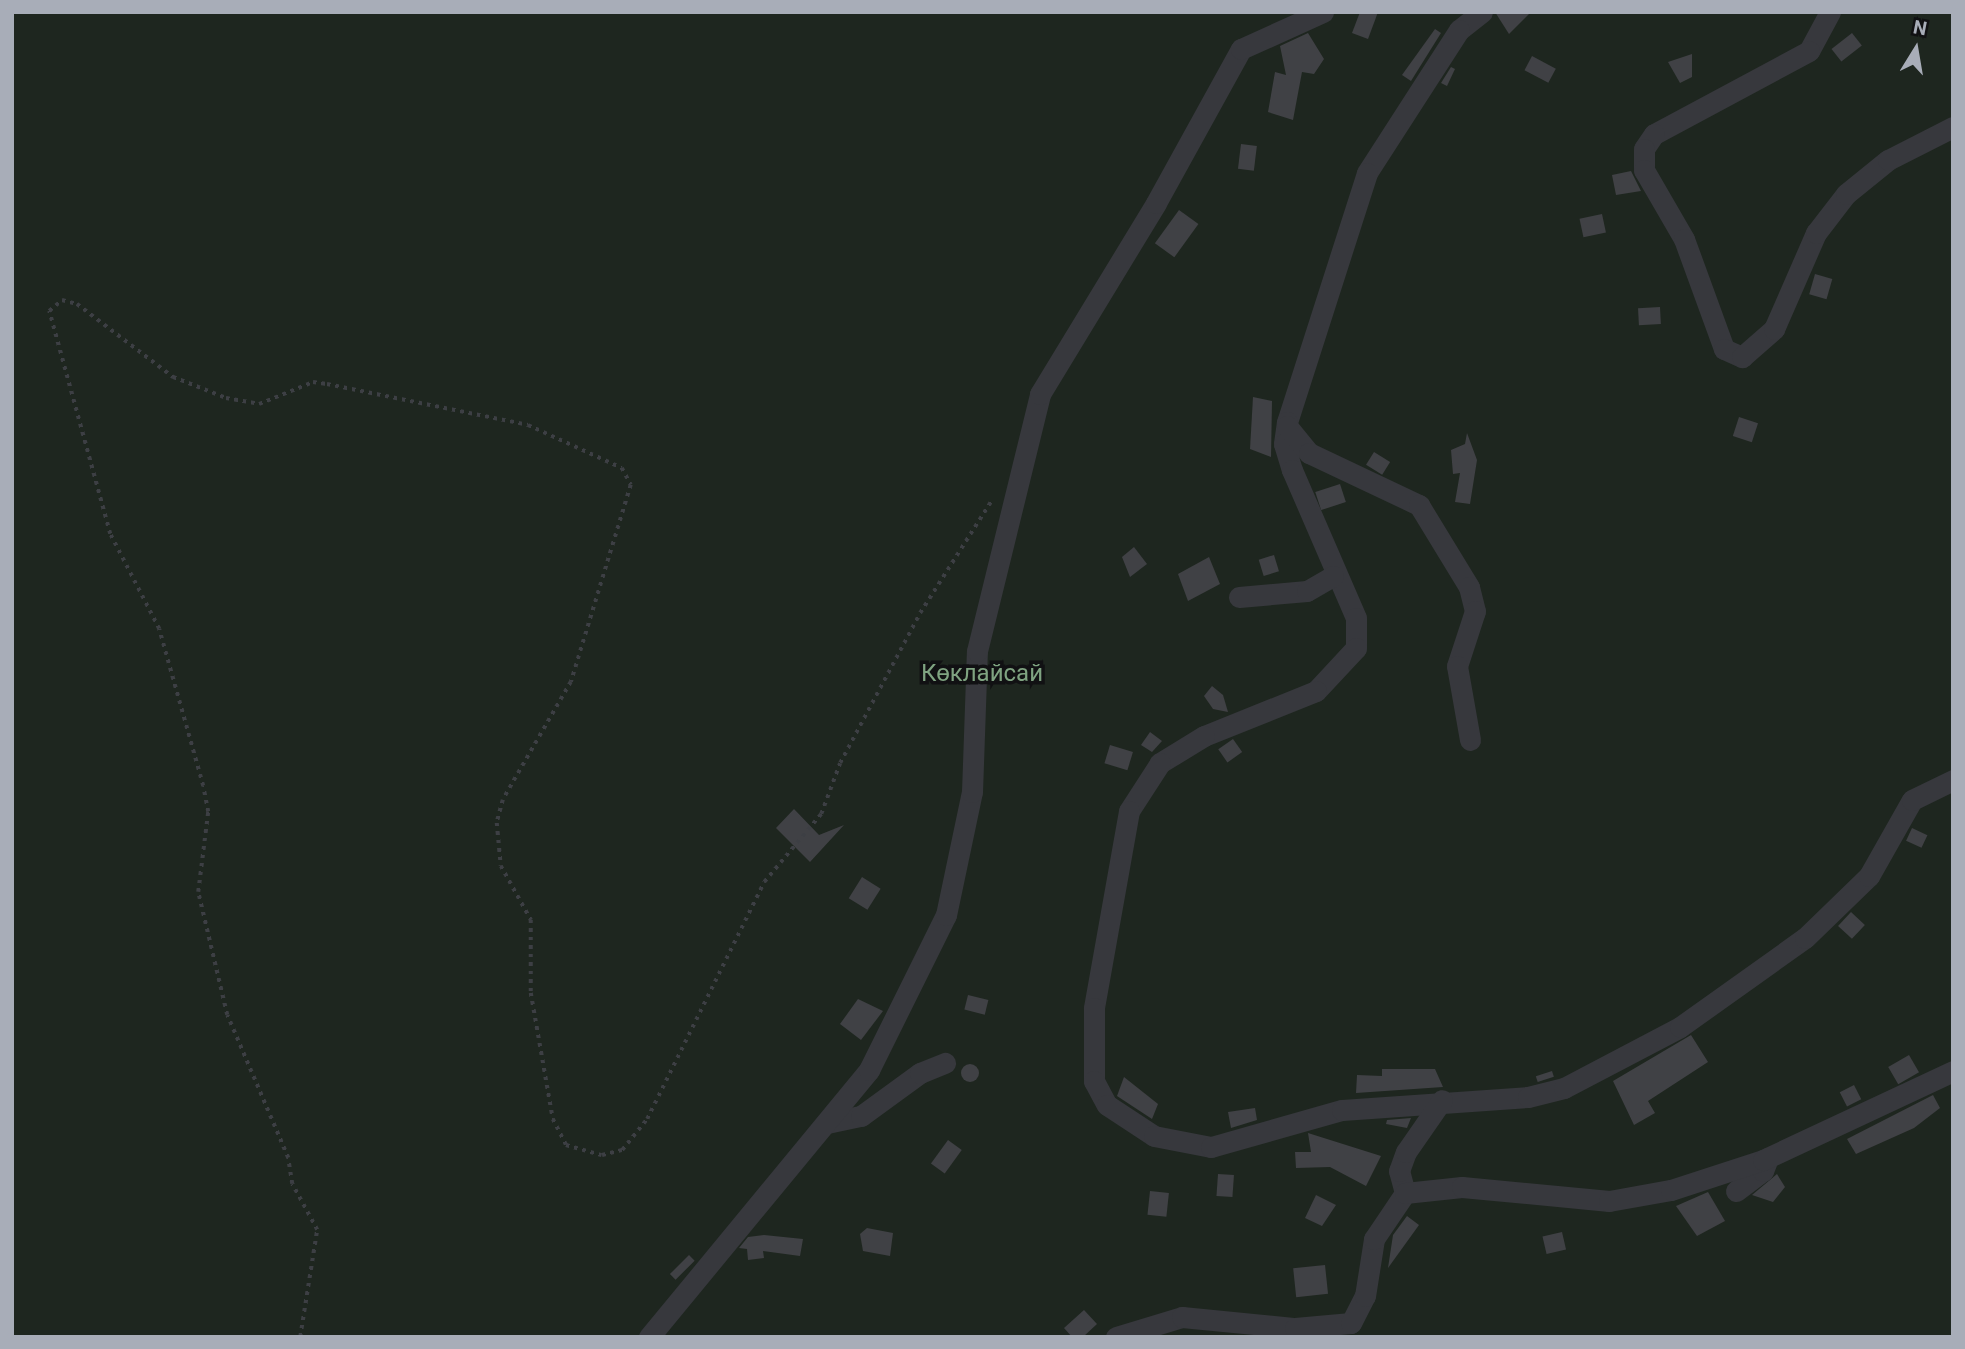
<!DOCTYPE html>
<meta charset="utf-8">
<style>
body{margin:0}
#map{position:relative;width:1965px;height:1349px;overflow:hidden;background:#161618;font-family:Roboto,sans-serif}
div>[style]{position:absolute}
.green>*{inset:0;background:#1e261f;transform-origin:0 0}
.building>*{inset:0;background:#404145;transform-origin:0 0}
.round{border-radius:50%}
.path>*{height:3.5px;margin-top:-1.75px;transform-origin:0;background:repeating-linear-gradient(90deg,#3d3f44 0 3.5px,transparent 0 8.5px)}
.minor>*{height:21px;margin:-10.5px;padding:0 10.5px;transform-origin:10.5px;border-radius:10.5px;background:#37383d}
span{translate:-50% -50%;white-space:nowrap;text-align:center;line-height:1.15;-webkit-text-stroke:7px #111113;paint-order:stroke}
.park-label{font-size:24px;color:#7fa381}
.frame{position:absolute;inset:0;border:14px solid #a8adb8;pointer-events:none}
.north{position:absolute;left:1881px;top:14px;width:70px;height:70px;-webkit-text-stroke:5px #111113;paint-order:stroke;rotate:11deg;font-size:19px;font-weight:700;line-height:28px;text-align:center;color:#a8adb8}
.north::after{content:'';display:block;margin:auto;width:24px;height:32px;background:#a8adb8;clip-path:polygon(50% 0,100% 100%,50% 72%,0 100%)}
</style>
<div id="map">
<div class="green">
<i style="left:12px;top:12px;width:1941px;height:1325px"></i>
</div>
<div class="building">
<i style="clip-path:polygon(1360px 12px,1378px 12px,1368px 39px,1352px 33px)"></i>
<i style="clip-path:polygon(1495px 12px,1531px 12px,1509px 34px)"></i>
<i style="clip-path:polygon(1435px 29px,1441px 33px,1411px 81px,1402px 75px)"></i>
<i style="clip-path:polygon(1308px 33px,1324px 59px,1314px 74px,1302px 72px,1293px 120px,1268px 112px,1275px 72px,1286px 75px,1280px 46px)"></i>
<i style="left:1852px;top:33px;width:16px;height:26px;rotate:52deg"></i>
<i style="clip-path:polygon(1692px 54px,1692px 77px,1680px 83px,1668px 62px)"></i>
<i style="left:1532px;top:56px;width:27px;height:16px;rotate:28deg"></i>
<i style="clip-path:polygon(1451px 67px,1455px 69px,1447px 86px,1441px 83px)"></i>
<i style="left:1241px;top:144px;width:16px;height:25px;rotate:7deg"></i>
<i style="clip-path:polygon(1631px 171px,1641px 191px,1616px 195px,1612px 175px)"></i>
<i style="left:1179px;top:210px;width:24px;height:41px;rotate:36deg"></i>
<i style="left:1602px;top:214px;width:19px;height:23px;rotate:78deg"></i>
<i style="left:1815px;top:274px;width:18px;height:21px;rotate:16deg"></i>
<i style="left:1660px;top:307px;width:17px;height:22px;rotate:87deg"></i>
<i style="clip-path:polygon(1253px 397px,1272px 401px,1271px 457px,1250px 449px)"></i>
<i style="left:1739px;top:417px;width:20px;height:20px;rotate:18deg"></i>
<i style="clip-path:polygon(1467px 433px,1477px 460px,1470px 504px,1455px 502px,1460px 473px,1453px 474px,1451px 450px,1465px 444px)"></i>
<i style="left:1374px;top:452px;width:19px;height:15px;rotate:32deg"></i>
<i style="left:1340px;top:484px;width:19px;height:26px;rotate:72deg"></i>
<i style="clip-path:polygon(1134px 547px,1147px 564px,1130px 577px,1122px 557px)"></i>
<i style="left:1274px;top:555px;width:17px;height:16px;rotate:73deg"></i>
<i style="clip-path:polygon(1209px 557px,1220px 584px,1188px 601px,1178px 574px)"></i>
<i style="clip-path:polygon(1212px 686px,1223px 695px,1228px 712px,1213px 709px,1204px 696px)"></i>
<i style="clip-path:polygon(1150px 732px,1162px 741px,1152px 752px,1141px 745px)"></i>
<i style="left:1233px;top:739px;width:16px;height:18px;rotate:55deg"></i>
<i style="left:1110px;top:745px;width:24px;height:19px;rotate:17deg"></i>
<i style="clip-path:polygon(794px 809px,819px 835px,844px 825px,810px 862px,776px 828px)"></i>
<i style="left:1912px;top:828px;width:17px;height:14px;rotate:25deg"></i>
<i style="left:862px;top:877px;width:22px;height:25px;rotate:32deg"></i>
<i style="left:1851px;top:912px;width:19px;height:19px;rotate:43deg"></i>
<i style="left:968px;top:995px;width:21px;height:15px;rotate:14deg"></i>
<i style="clip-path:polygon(858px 999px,883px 1011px,861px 1040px,840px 1024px)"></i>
<i style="clip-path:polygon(1691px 1035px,1708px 1062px,1648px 1101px,1655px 1113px,1634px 1125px,1613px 1081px)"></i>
<i style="left:1909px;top:1055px;width:20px;height:24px;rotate:60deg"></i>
<i class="round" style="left:961px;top:1064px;width:18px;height:18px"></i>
<i style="clip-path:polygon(1382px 1069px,1435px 1069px,1443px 1087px,1356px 1093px,1357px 1075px,1382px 1076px)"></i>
<i style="left:1552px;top:1071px;width:6px;height:17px;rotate:72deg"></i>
<i style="clip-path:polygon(1124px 1077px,1158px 1104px,1152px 1119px,1117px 1096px)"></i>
<i style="left:1854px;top:1085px;width:16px;height:16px;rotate:63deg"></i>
<i style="clip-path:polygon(1933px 1095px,1940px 1108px,1914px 1128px,1856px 1154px,1847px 1139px)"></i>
<i style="clip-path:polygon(1255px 1108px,1257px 1120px,1231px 1128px,1228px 1112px)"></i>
<i style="clip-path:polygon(1411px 1118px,1407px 1128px,1386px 1124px,1387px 1120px)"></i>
<i style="clip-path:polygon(1308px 1133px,1381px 1156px,1366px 1186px,1330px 1167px,1296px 1168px,1295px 1152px,1311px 1152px)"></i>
<i style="left:948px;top:1140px;width:17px;height:29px;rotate:36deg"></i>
<i style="left:1218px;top:1174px;width:16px;height:22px;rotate:4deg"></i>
<i style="clip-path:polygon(1777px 1174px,1785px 1187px,1773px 1202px,1752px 1195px)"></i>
<i style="left:1150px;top:1191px;width:19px;height:24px;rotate:6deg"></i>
<i style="clip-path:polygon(1708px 1192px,1725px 1221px,1697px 1236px,1676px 1206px)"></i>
<i style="clip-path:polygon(1316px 1195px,1336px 1205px,1322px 1226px,1305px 1218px)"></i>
<i style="clip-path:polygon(1407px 1216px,1419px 1225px,1388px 1268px,1393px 1235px)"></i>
<i style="clip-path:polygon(867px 1228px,893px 1233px,890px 1256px,863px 1251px,860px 1234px)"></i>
<i style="left:1562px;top:1232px;width:18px;height:20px;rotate:77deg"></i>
<i style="clip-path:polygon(764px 1235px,803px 1239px,800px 1256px,763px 1251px,764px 1258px,748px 1260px,747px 1249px,739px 1248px,748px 1237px)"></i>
<i style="left:689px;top:1255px;width:8px;height:27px;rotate:45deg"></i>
<i style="left:1325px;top:1265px;width:29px;height:32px;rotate:84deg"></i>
<i style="clip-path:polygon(1084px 1310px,1097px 1324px,1083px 1337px,1072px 1337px,1064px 1328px)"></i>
</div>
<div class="path">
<i style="left:300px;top:1337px;width:108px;rotate:-81deg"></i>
<i style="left:317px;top:1230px;width:52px;rotate:-118.5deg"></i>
<i style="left:292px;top:1184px;width:26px;rotate:-99deg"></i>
<i style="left:288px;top:1158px;width:155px;rotate:-113.1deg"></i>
<i style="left:227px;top:1015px;width:126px;rotate:-103.3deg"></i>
<i style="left:198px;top:892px;width:81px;rotate:-82.9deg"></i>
<i style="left:208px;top:812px;width:26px;rotate:-101deg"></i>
<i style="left:203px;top:786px;width:163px;rotate:-105.7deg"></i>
<i style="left:159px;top:629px;width:107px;rotate:-117.3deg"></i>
<i style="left:110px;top:534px;width:231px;rotate:-105.3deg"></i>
<i style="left:49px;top:311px;width:17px;rotate:-40deg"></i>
<i style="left:62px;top:300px;width:16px;rotate:15deg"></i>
<i style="left:77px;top:304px;width:121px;rotate:37.2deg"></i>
<i style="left:173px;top:377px;width:57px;rotate:21.6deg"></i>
<i style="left:226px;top:398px;width:34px;rotate:10deg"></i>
<i style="left:259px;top:404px;width:58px;rotate:-22.2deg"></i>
<i style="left:313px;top:382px;width:14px;rotate:8deg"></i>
<i style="left:327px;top:384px;width:205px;rotate:11.5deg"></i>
<i style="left:528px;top:425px;width:103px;rotate:24.6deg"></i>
<i style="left:622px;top:468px;width:19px;rotate:62deg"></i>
<i style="left:631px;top:485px;width:206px;rotate:106.9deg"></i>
<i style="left:571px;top:682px;width:136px;rotate:120deg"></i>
<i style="left:503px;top:800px;width:24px;rotate:105deg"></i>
<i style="left:497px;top:823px;width:43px;rotate:84.7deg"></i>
<i style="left:501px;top:866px;width:62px;rotate:60.9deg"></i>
<i style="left:531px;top:920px;width:73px;rotate:90deg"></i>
<i style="left:531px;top:993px;width:128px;rotate:80.1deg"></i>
<i style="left:553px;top:1119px;width:29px;rotate:63deg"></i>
<i style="left:566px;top:1145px;width:37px;rotate:16deg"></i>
<i style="left:602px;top:1155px;width:21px;rotate:-14deg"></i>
<i style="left:622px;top:1150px;width:40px;rotate:-51deg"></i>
<i style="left:647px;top:1119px;width:264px;rotate:-63.7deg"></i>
<i style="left:764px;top:882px;width:89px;rotate:-50deg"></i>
<i style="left:821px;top:814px;width:54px;rotate:-69.6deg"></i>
<i style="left:840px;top:763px;width:170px;rotate:-61.9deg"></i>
<i style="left:920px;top:613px;width:134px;rotate:-57.5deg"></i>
</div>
<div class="minor">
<i style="left:1482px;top:12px;width:29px;rotate:142deg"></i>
<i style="left:1459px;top:30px;width:170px;rotate:122.8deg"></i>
<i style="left:1367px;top:173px;width:262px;rotate:107.8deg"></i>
<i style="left:1287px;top:422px;width:22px;rotate:98deg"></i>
<i style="left:1284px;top:444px;width:27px;rotate:73deg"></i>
<i style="left:1292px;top:470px;width:161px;rotate:66.6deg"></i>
<i style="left:1356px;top:618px;width:30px;rotate:90deg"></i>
<i style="left:1356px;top:648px;width:59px;rotate:132.9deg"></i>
<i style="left:1316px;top:691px;width:121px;rotate:158.1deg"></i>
<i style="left:1204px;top:736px;width:52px;rotate:148.5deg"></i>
<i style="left:1160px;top:763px;width:57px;rotate:122.9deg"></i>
<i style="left:1129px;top:811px;width:200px;rotate:100.1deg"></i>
<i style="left:1094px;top:1008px;width:73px;rotate:90deg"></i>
<i style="left:1094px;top:1081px;width:27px;rotate:62deg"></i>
<i style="left:1107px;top:1105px;width:56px;rotate:33.4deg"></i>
<i style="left:1154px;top:1136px;width:58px;rotate:10.9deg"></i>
<i style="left:1211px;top:1147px;width:136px;rotate:-15.8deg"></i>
<i style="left:1342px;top:1110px;width:186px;rotate:-4deg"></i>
<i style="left:1528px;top:1097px;width:37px;rotate:-14deg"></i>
<i style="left:1564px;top:1088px;width:131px;rotate:-27.7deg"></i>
<i style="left:1680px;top:1027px;width:153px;rotate:-35.5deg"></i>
<i style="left:1805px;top:938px;width:89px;rotate:-44.1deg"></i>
<i style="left:1869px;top:876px;width:87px;rotate:-60.5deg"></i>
<i style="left:1912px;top:800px;width:46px;rotate:-26deg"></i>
<i style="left:1830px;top:12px;width:44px;rotate:118.3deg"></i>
<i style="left:1809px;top:51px;width:176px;rotate:151.8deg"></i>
<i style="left:1654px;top:134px;width:18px;rotate:124deg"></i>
<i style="left:1644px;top:149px;width:21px;rotate:90deg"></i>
<i style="left:1644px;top:170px;width:80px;rotate:59.9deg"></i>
<i style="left:1684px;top:239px;width:117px;rotate:70deg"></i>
<i style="left:1724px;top:349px;width:20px;rotate:24deg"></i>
<i style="left:1742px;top:357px;width:43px;rotate:-41.2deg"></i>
<i style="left:1774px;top:329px;width:105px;rotate:-66.4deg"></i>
<i style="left:1816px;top:233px;width:49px;rotate:-52.4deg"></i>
<i style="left:1846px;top:194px;width:54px;rotate:-39deg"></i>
<i style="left:1888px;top:160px;width:73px;rotate:-26.9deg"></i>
<i style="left:1287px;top:426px;width:35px;rotate:51deg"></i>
<i style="left:1309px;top:453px;width:122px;rotate:25.3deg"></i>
<i style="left:1419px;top:505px;width:96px;rotate:58.6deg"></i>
<i style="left:1469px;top:587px;width:25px;rotate:76deg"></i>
<i style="left:1475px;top:611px;width:58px;rotate:108.1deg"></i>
<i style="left:1457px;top:666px;width:75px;rotate:80deg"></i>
<i style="left:1239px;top:597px;width:68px;rotate:-5deg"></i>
<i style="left:1307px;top:591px;width:30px;rotate:-30deg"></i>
<i style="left:827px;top:1123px;width:35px;rotate:-12deg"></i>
<i style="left:861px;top:1116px;width:73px;rotate:-36.1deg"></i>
<i style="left:920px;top:1073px;width:27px;rotate:-22deg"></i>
<i style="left:1736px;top:1191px;width:34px;rotate:-37deg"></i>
<i style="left:1763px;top:1171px;width:14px;rotate:-69deg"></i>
<i style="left:1405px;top:1193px;width:23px;rotate:-105deg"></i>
<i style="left:1399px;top:1171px;width:20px;rotate:-70deg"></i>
<i style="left:1406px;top:1152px;width:63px;rotate:-55.3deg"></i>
<i style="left:649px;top:1337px;width:346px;rotate:-50.5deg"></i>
<i style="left:869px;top:1070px;width:173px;rotate:-63.6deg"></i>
<i style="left:946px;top:915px;width:126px;rotate:-78.1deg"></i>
<i style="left:972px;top:792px;width:141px;rotate:-88deg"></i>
<i style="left:977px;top:651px;width:265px;rotate:-76.2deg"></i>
<i style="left:1040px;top:394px;width:223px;rotate:-58.7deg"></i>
<i style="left:1156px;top:203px;width:176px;rotate:-61.1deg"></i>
<i style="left:1241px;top:49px;width:90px;rotate:-24.3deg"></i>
<i style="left:1116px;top:1337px;width:69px;rotate:-16.9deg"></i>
<i style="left:1182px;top:1317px;width:114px;rotate:5.6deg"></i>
<i style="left:1295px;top:1328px;width:56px;rotate:-5.1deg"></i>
<i style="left:1351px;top:1323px;width:30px;rotate:-63deg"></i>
<i style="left:1365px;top:1296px;width:58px;rotate:-81deg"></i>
<i style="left:1374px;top:1239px;width:55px;rotate:-56deg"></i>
<i style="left:1405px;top:1193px;width:57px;rotate:-6deg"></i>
<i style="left:1462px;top:1187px;width:148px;rotate:5.4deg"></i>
<i style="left:1609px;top:1201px;width:63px;rotate:-10.1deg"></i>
<i style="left:1671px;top:1190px;width:97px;rotate:-18.1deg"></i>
<i style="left:1763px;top:1160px;width:210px;rotate:-25.1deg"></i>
</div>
<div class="park-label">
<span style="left:982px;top:674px">Көклайсай</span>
</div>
<div class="frame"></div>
<div class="north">N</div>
</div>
